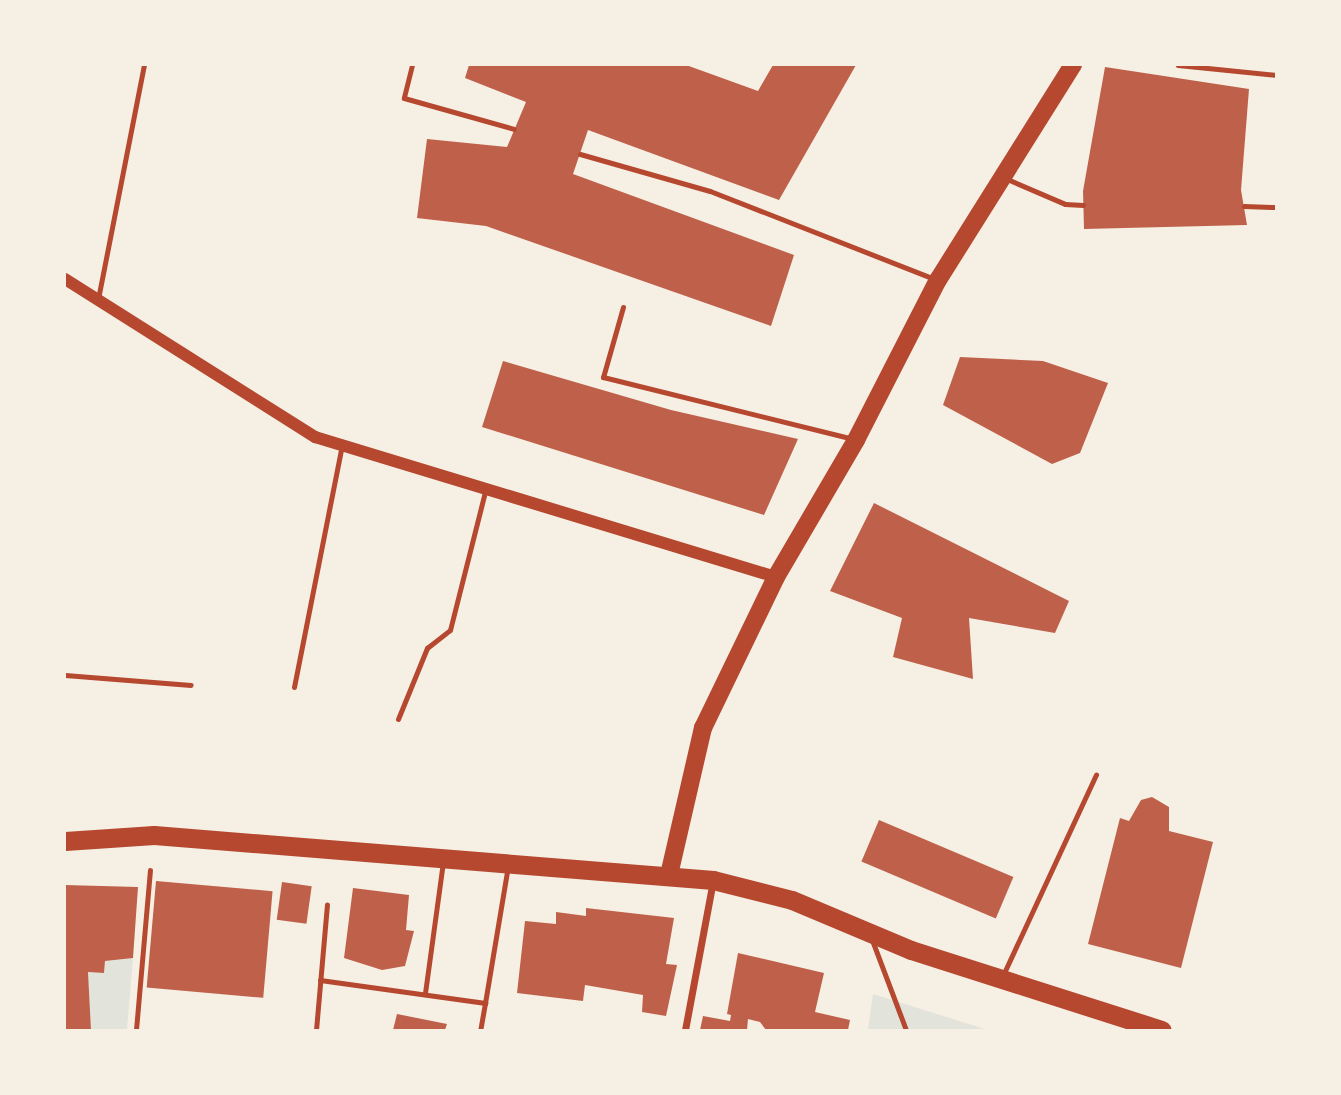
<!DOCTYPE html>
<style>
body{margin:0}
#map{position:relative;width:1341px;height:1095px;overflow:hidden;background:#f6efe4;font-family:Roboto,sans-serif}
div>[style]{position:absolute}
.green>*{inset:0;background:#e2e4dc}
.building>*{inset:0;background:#bf614a;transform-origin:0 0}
.path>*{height:4.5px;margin:-2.25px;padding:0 2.25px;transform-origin:2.25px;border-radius:2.25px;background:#b5482f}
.service>*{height:5px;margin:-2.5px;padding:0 2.5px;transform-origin:2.5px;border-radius:2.5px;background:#b5482f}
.minor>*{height:7px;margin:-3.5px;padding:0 3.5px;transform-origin:3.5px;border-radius:3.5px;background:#b5482f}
.tertiary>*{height:12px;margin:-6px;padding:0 6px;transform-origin:6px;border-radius:6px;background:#b5482f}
.primary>*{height:18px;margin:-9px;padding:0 9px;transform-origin:9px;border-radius:9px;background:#b5482f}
.trunk>*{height:19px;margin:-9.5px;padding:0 9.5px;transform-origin:9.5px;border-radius:9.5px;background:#b5482f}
span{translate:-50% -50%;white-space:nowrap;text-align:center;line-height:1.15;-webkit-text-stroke:7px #f6efe4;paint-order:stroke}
.frame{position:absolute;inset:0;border:66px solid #f6efe4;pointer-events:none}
</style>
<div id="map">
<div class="green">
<i style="clip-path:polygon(133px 958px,127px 1030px,91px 1030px,88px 972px,104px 973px,105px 961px)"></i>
<i style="clip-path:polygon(873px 994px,988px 1030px,868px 1030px)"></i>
</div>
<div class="building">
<i style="clip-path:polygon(469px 65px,686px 65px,758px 91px,773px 65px,856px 65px,779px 200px,588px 130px,573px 174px,794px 255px,771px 326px,486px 226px,417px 218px,427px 139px,507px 147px,526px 102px,465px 78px)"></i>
<i style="clip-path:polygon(1105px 67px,1249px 89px,1241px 190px,1247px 225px,1084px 229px,1083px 191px)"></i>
<i style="clip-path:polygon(960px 357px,1043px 361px,1108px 383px,1080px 453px,1052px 464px,943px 405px)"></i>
<i style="clip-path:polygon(503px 361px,671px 410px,798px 439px,764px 515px,482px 427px)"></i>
<i style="clip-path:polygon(874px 503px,1069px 601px,1055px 633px,969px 618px,973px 679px,893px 657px,902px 618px,830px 591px)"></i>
<i style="clip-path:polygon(1152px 797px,1169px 807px,1169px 831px,1213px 842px,1181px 968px,1088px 944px,1120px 818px,1129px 821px,1141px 800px)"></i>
<i style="left:879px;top:820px;width:146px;height:45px;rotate:23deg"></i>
<i style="left:156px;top:881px;width:117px;height:107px;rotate:5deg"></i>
<i style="left:282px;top:882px;width:30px;height:38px;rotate:8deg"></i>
<i style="clip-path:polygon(65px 885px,138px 887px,133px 958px,105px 961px,104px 973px,88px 972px,91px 1030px,65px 1030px)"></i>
<i style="clip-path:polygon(353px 888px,409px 895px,406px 930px,414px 931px,405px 966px,382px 970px,344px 958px)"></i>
<i style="clip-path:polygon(586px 908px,674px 918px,666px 964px,677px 965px,666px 1016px,642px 1012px,643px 995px,585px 985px,583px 1001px,517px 993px,525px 921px,556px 924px,556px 912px,586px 916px)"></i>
<i style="clip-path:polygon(738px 953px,824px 973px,815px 1012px,850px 1020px,848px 1030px,766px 1030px,760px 1022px,748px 1019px,747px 1030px,700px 1030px,703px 1016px,730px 1021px,731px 1015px,727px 1014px)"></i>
<i style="clip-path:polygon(397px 1014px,447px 1024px,445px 1030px,393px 1030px)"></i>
</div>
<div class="path">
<i style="left:1178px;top:65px;width:99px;rotate:5.8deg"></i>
<i style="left:136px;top:1030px;width:160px;rotate:-85deg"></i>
</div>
<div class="service">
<i style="left:412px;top:65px;width:34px;rotate:104deg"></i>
<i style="left:404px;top:98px;width:114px;rotate:15.7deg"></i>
<i style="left:580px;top:154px;width:135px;rotate:15.9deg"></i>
<i style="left:710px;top:191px;width:242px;rotate:21.4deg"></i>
<i style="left:1007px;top:179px;width:63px;rotate:23.3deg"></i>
<i style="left:1065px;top:204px;width:18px;rotate:3deg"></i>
<i style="left:1244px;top:206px;width:32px;rotate:2deg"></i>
<i style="left:98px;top:299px;width:238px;rotate:-78.9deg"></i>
<i style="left:623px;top:307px;width:73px;rotate:105.9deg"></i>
<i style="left:603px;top:377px;width:258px;rotate:13.9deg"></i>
<i style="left:65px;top:675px;width:126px;rotate:4.5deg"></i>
<i style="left:294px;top:687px;width:247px;rotate:-78.8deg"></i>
<i style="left:398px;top:719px;width:77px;rotate:-67.8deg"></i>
<i style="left:427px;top:648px;width:29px;rotate:-38deg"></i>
<i style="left:450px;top:630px;width:146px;rotate:-75.8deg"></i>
<i style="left:872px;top:940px;width:96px;rotate:69.3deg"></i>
<i style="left:1003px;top:975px;width:221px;rotate:-65.1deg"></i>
<i style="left:320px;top:980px;width:167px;rotate:7.9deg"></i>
<i style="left:485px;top:1003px;width:27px;rotate:100deg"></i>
<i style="left:425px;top:993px;width:132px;rotate:-82.2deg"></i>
<i style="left:485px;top:1003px;width:139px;rotate:-80.5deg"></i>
<i style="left:316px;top:1030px;width:126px;rotate:-85deg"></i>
</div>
<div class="minor">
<i style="left:685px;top:1030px;width:152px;rotate:-79.4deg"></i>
</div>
<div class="tertiary">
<i style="left:65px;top:279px;width:296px;rotate:32.3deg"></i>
<i style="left:315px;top:437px;width:482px;rotate:16.9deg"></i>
</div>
<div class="primary">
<i style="left:669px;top:875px;width:151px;rotate:-77deg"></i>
<i style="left:703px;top:728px;width:168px;rotate:-64.2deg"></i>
<i style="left:776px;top:577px;width:159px;rotate:-59.7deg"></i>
<i style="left:856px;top:440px;width:180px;rotate:-62.9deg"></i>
<i style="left:938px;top:280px;width:254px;rotate:-57.9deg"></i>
</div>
<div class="trunk">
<i style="left:65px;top:841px;width:89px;rotate:-3.9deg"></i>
<i style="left:154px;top:835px;width:561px;rotate:4.6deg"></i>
<i style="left:713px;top:880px;width:81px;rotate:14.2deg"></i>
<i style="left:792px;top:900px;width:129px;rotate:22.8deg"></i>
<i style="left:911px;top:950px;width:263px;rotate:17.7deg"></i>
</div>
<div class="frame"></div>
</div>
